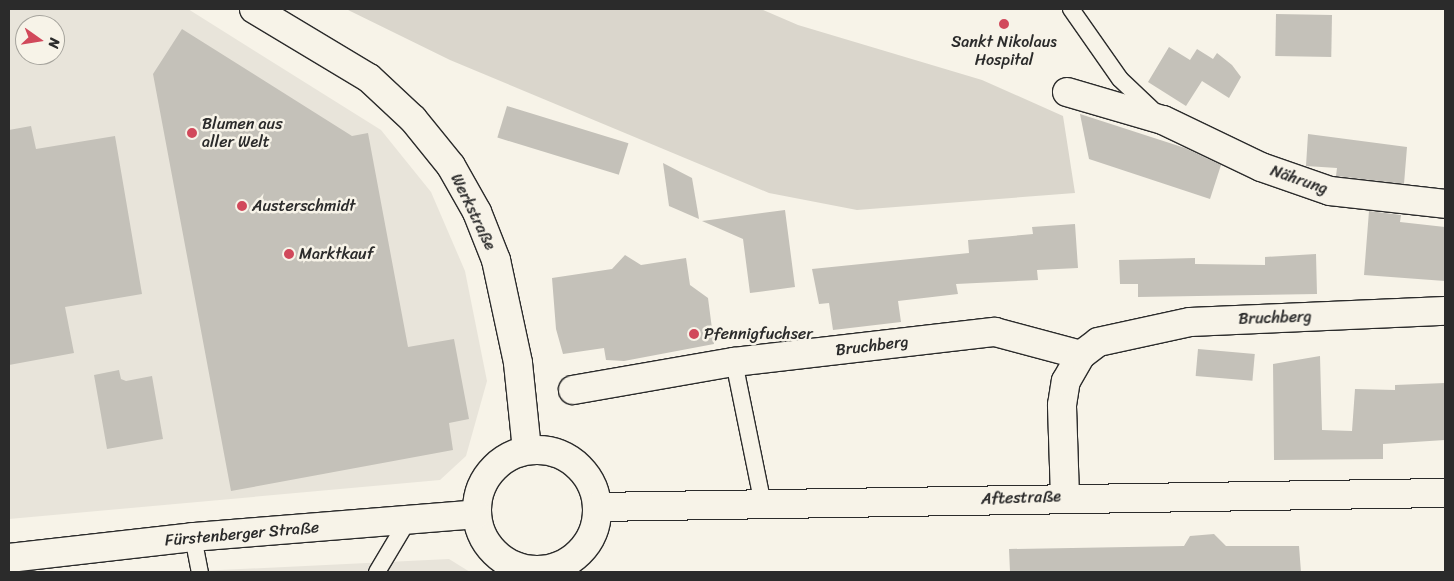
<!DOCTYPE html>
<meta charset="utf-8">
<style>
body{margin:0}
#map{position:relative;width:1454px;height:581px;overflow:hidden;background:#f7f3e8;font-family:Sriracha,sans-serif}
div>[style]{position:absolute}
.built>*{inset:0;background:#e8e4da}
.green>*{inset:0;background:#dad6cc}
.building>*{inset:0;background:#c4c1b9;transform-origin:0 0}
.roads{filter:drop-shadow(1px 0 #2b2b2b) drop-shadow(-1px 0 #2b2b2b) drop-shadow(0 1px #2b2b2b) drop-shadow(0 -1px #2b2b2b)}
.service>*{height:16px;margin:-8px;padding:0 8px;transform-origin:8px;border-radius:8px;background:#f7f3e8}
.minor>*{height:28px;margin:-14px;padding:0 14px;transform-origin:14px;border-radius:14px;background:#f7f3e8}
.secondary>*{height:28px;margin:-14px;padding:0 14px;transform-origin:14px;border-radius:14px;background:#f7f3e8}
.secondary>.ring{margin:-14px;padding:0;box-sizing:content-box;background:none;border:28px solid #f7f3e8;border-radius:50%}
.dots>*{width:14px;height:14px;translate:-50% -50%;box-sizing:border-box;border:2px solid #f7f3e8;border-radius:50%}
span{translate:-50% -50%;white-space:nowrap;text-align:center;line-height:1.15;-webkit-text-stroke:5px #f7f3e8;paint-order:stroke}
.poi-label{font-size:16px;color:#2b2b2b}
.left{translate:0 -50%;text-align:left}
.street-label{font-size:16px;color:#2b2b2b}
.frame{position:absolute;inset:0;border:10px solid #2b2b2b;pointer-events:none}
.north{position:absolute;left:15px;top:15px;width:50px;height:50px;box-sizing:border-box;background:#f7f3e8;border:1px solid #a5a39c;border-radius:50%;rotate:103deg;font-size:14px;font-weight:700;line-height:20px;text-align:center;color:#2b2b2b}
.north::after{content:'';display:block;margin:auto;width:18px;height:22px;background:#d1495b;clip-path:polygon(50% 0,100% 100%,50% 72%,0 100%)}
</style>
<div id="map">
<div class="built">
<i style="clip-path:polygon(evenodd,9px 9px,188px 9px,381px 130px,431px 192px,465px 271px,487px 381px,466px 456px,440px 480px,9px 519px,9px 9px,25px 25px,55px 25px,55px 55px,25px 55px,25px 25px)"></i>
<i style="clip-path:polygon(449px 559px,470px 572px,179px 572px)"></i>
</div>
<div class="green">
<i style="clip-path:polygon(346px 9px,761px 9px,798px 25px,982px 80px,1063px 116px,1075px 193px,857px 210px,769px 193px,450px 60px)"></i>
</div>
<div class="building">
<i style="left:1276px;top:14px;width:56px;height:42px;rotate:1deg"></i>
<i style="clip-path:polygon(182px 29px,352px 136px,368px 133px,408px 347px,454px 339px,469px 419px,449px 423px,453px 450px,231px 491px,153px 74px)"></i>
<i style="clip-path:polygon(1169px 47px,1190px 60px,1197px 49px,1213px 59px,1217px 53px,1232px 65px,1241px 77px,1229px 98px,1202px 81px,1186px 106px,1148px 82px)"></i>
<i style="left:507px;top:106px;width:127px;height:33px;rotate:17deg"></i>
<i style="clip-path:polygon(1080px 114px,1185px 148px,1221px 165px,1210px 199px,1089px 159px)"></i>
<i style="clip-path:polygon(31px 126px,36px 149px,115px 136px,142px 294px,65px 307px,74px 353px,9px 365px,9px 130px)"></i>
<i style="clip-path:polygon(1308px 134px,1407px 147px,1404px 184px,1336px 176px,1337px 168px,1306px 166px)"></i>
<i style="clip-path:polygon(663px 163px,692px 178px,699px 219px,669px 206px)"></i>
<i style="clip-path:polygon(785px 210px,795px 287px,750px 293px,743px 239px,702px 221px)"></i>
<i style="clip-path:polygon(1369px 211px,1401px 215px,1400px 222px,1445px 227px,1445px 281px,1364px 275px)"></i>
<i style="clip-path:polygon(1075px 224px,1078px 268px,1037px 270px,1038px 280px,956px 284px,958px 294px,898px 301px,901px 322px,833px 330px,829px 303px,819px 304px,812px 269px,969px 253px,968px 240px,1033px 234px,1032px 227px)"></i>
<i style="clip-path:polygon(1316px 254px,1317px 294px,1138px 297px,1138px 284px,1120px 284px,1119px 260px,1195px 258px,1195px 264px,1265px 265px,1265px 257px)"></i>
<i style="clip-path:polygon(625px 255px,641px 265px,686px 258px,690px 285px,708px 298px,714px 344px,624px 361px,606px 360px,604px 348px,563px 354px,556px 329px,552px 278px,612px 269px)"></i>
<i style="left:1198px;top:349px;width:57px;height:27px;rotate:5deg"></i>
<i style="clip-path:polygon(1320px 356px,1322px 430px,1352px 431px,1355px 389px,1395px 390px,1395px 385px,1445px 383px,1445px 440px,1383px 444px,1383px 459px,1274px 460px,1273px 364px)"></i>
<i style="clip-path:polygon(119px 370px,121px 379px,126px 381px,152px 376px,163px 439px,107px 449px,94px 375px)"></i>
<i style="clip-path:polygon(1214px 534px,1226px 546px,1299px 546px,1301px 572px,1010px 572px,1009px 549px,1184px 546px,1190px 536px)"></i>
</div>
<div class="roads">
<div class="service">
<i style="left:1071px;top:9px;width:85px;rotate:55deg"></i>
<i style="left:1120px;top:79px;width:52px;rotate:43.5deg"></i>
<i style="left:734px;top:362px;width:145px;rotate:78.5deg"></i>
<i style="left:193px;top:537px;width:36px;rotate:79deg"></i>
<i style="left:377px;top:572px;width:61px;rotate:-59.2deg"></i>
</div>
<div class="minor">
<i style="left:254px;top:9px;width:134px;rotate:31deg"></i>
<i style="left:369px;top:78px;width:60px;rotate:43deg"></i>
<i style="left:413px;top:119px;width:60px;rotate:51deg"></i>
<i style="left:451px;top:166px;width:53px;rotate:60.5deg"></i>
<i style="left:477px;top:212px;width:52px;rotate:68.4deg"></i>
<i style="left:496px;top:260px;width:105px;rotate:77.9deg"></i>
<i style="left:518px;top:363px;width:87px;rotate:84.1deg"></i>
<i style="left:1067px;top:92px;width:100px;rotate:16.3deg"></i>
<i style="left:1163px;top:120px;width:109px;rotate:25.6deg"></i>
<i style="left:1261px;top:167px;width:73px;rotate:19.2deg"></i>
<i style="left:1330px;top:191px;width:116px;rotate:6.4deg"></i>
<i style="left:573px;top:390px;width:163px;rotate:-9.9deg"></i>
<i style="left:734px;top:362px;width:263px;rotate:-6.6deg"></i>
<i style="left:995px;top:332px;width:89px;rotate:15deg"></i>
<i style="left:1065px;top:497px;width:92px;rotate:-91.9deg"></i>
<i style="left:1062px;top:405px;width:24px;rotate:-81deg"></i>
<i style="left:1066px;top:381px;width:30px;rotate:-60deg"></i>
<i style="left:1081px;top:355px;width:21px;rotate:-37deg"></i>
<i style="left:1098px;top:342px;width:94px;rotate:-12.3deg"></i>
<i style="left:1190px;top:322px;width:255px;rotate:-2.5deg"></i>
<i style="left:537px;top:570px;width:2px;rotate:90deg"></i>
</div>
<div class="secondary">
<i class="ring" style="left:477px;top:450px;width:92px;height:92px"></i>
<i style="left:597px;top:507px;width:848px;rotate:-0.95deg"></i>
<i style="left:9px;top:558px;width:185px;rotate:-6.5deg"></i>
<i style="left:193px;top:537px;width:284px;rotate:-4.6deg"></i>
</div>
</div>
<div class="dots">
<i style="left:1004px;top:24px;background:#d1495b"></i>
<i style="left:192px;top:133px;background:#d1495b"></i>
<i style="left:242px;top:206px;background:#d1495b"></i>
<i style="left:289px;top:254px;background:#d1495b"></i>
<i style="left:694px;top:334px;background:#d1495b"></i>
</div>
<div class="poi-label">
<span style="left:1004px;top:51px">Sankt Nikolaus<br>Hospital</span>
<span class="left" style="left:202px;top:133px">Blumen aus<br>aller Welt</span>
<span class="left" style="left:252px;top:206px">Austerschmidt</span>
<span class="left" style="left:299px;top:254px">Marktkauf</span>
<span class="left" style="left:704px;top:334px">Pfennigfuchser</span>
</div>
<div class="street-label">
<span style="left:1299px;top:180px;rotate:19deg">Nährung</span>
<span style="left:473px;top:212px;rotate:64deg">Werkstraße</span>
<span style="left:1275px;top:318px;rotate:-2deg">Bruchberg</span>
<span style="left:872px;top:346px;rotate:-7deg">Bruchberg</span>
<span style="left:1021px;top:498px;rotate:-2deg">Aftestraße</span>
<span style="left:242px;top:534px;rotate:-5deg">Fürstenberger Straße</span>
</div>
<div class="frame"></div>
<div class="north">N</div>
</div>
